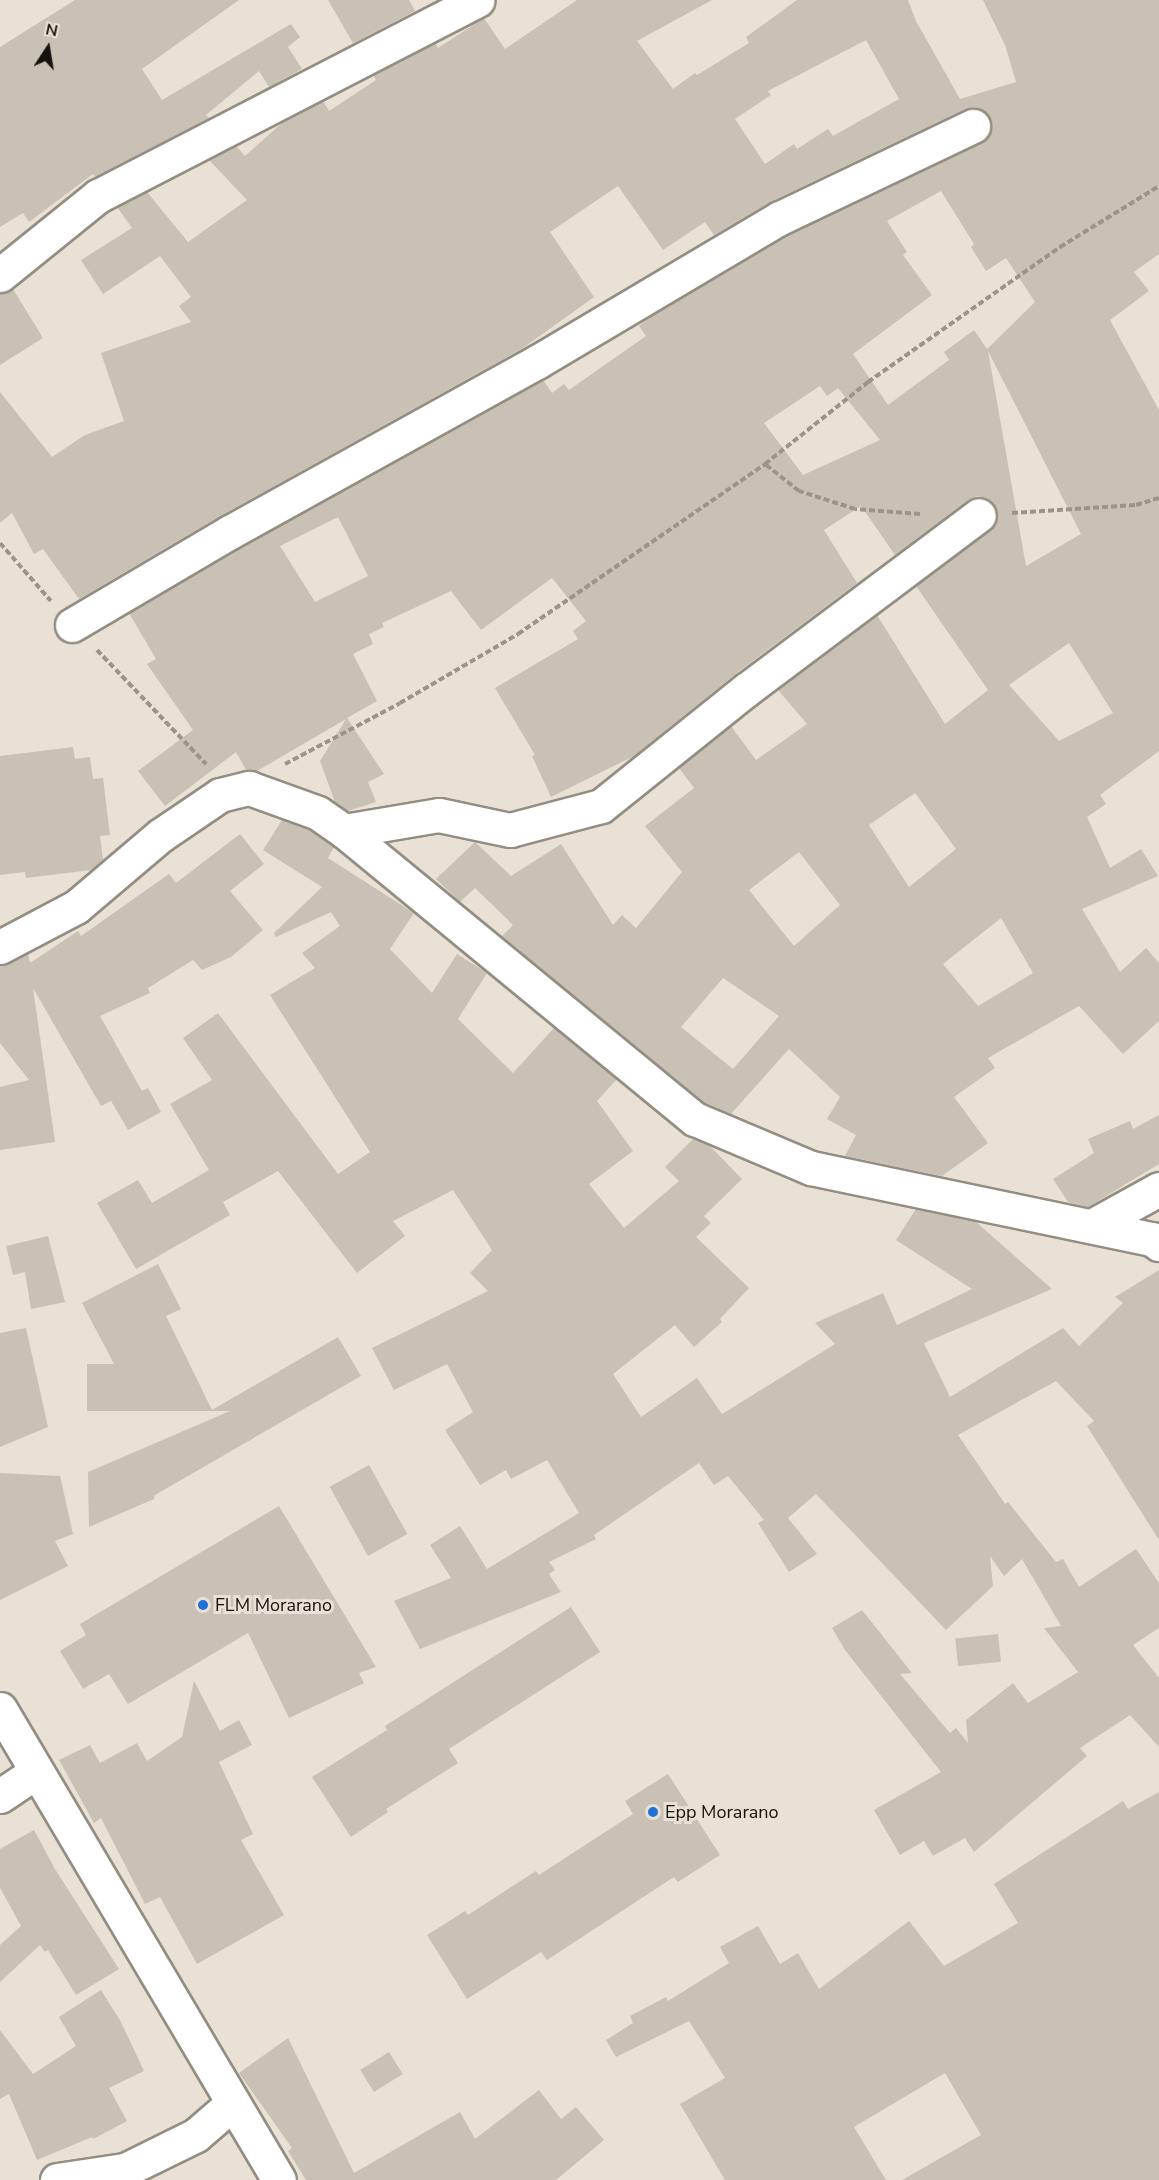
<!DOCTYPE html>
<style>
body{margin:0}
#map{position:relative;width:1159px;height:2180px;overflow:hidden;background:#e9e1d5;font-family:"Nunito Sans",sans-serif}
div>[style]{position:absolute}
.building>*{inset:0;background:#c9c1b5;transform-origin:0 0}
.path>*{height:4px;margin-top:-2px;transform-origin:0;background:repeating-linear-gradient(90deg,#9a948b 0 6px,transparent 0 9px)}
.roads{filter:drop-shadow(2px 0 #948d82) drop-shadow(-2px 0 #948d82) drop-shadow(0 2px #948d82) drop-shadow(0 -2px #948d82)}
.street>*{height:33px;margin:-16.5px;padding:0 16.5px;transform-origin:16.5px;border-radius:16.5px;background:#fff}
.dots>*{width:16px;height:16px;translate:-50% -50%;box-sizing:border-box;border:3px solid #e9e1d5;border-radius:50%}
span{translate:-50% -50%;white-space:nowrap;text-align:center;line-height:1.15;-webkit-text-stroke:6px #e9e1d5;paint-order:stroke}
.poi-label{font-size:18px;color:#16130f}
.left{translate:0 -50%;text-align:left}
.north{position:absolute;left:18px;top:18px;width:60px;height:60px;-webkit-text-stroke:4px #e9e1d5;paint-order:stroke;rotate:12deg;font-size:16px;font-weight:700;line-height:24px;text-align:center;color:#16130f}
.north::after{content:'';display:block;margin:auto;width:21px;height:27px;background:#16130f;clip-path:polygon(50% 0,100% 100%,50% 72%,0 100%)}
</style>
<div id="map">
<div class="building">
<i style="clip-path:polygon(75px 0,239px 0,142px 69px,162px 100px,291px 24px,300px 37px,288px 47px,302px 69px,269px 87px,259px 71px,206px 115px,209px 118px,95px 177px,93px 174px,29px 222px,23px 213px,0 227px,0 47px)"></i>
<i style="clip-path:polygon(328px 0,409px 0,415px 11px,353px 43px)"></i>
<i style="clip-path:polygon(evenodd,577px 0,712px 0,637px 41px,673px 89px,695px 73px,697px 75px,749px 43px,746px 37px,797px 0,908px 0,916px 21px,960px 99px,1016px 82px,1005px 45px,983px 0,1159px 0,1159px 254px,1134px 272px,1149px 291px,1110px 320px,1159px 410px,1159px 751px,1100px 795px,1106px 804px,1087px 817px,1110px 868px,1141px 849px,1158px 876px,1082px 909px,1120px 972px,1146px 948px,1159px 963px,1159px 1021px,1123px 1054px,1079px 1006px,988px 1058px,995px 1068px,954px 1097px,988px 1143px,942px 1176px,845px 1156px,856px 1135px,827px 1119px,840px 1097px,789px 1049px,731px 1114px,705px 1103px,502px 936px,513px 925px,475px 888px,460px 902px,436px 879px,475px 842px,511px 876px,561px 844px,613px 925px,622px 915px,636px 928px,682px 872px,645px 826px,694px 788px,679px 768px,731px 726px,756px 760px,807px 724px,778px 690px,877px 615px,945px 724px,988px 690px,916px 586px,991px 530px,996px 522px,997px 512px,994px 503px,987px 498px,977px 496px,968px 500px,895px 555px,861px 506px,824px 530px,857px 583px,734px 675px,634px 756px,551px 797px,532px 756px,535px 755px,495px 688px,578px 639px,573px 631px,586px 621px,552px 578px,481px 630px,451px 591px,382px 623px,384px 627px,369px 634px,373px 644px,353px 654px,377px 701px,347px 718px,384px 774px,368px 782px,376px 802px,348px 811px,335px 802px,320px 761px,346px 719px,257px 771px,246px 770px,236px 752px,165px 806px,138px 771px,193px 730px,147px 664px,156px 659px,129px 613px,239px 548px,543px 380px,552px 393px,564px 384px,569px 390px,646px 336px,639px 326px,656px 313px,789px 235px,982px 143px,988px 137px,992px 128px,990px 118px,984px 111px,975px 107px,965px 109px,772px 201px,714px 235px,705px 222px,663px 250px,618px 186px,550px 232px,594px 297px,523px 348px,220px 516px,79px 599px,43px 549px,34px 554px,12px 513px,0 523px,0 392px,52px 457px,85px 435px,124px 421px,101px 353px,191px 322px,179px 306px,191px 297px,160px 256px,103px 294px,81px 260px,132px 228px,117px 207px,147px 192px,188px 242px,247px 200px,209px 160px,236px 146px,245px 156px,283px 122px,323px 101px,329px 111px,376px 80px,373px 75px,435px 43px,438px 48px,484px 18px,505px 49px,577px 0,866px 40px,899px 99px,833px 136px,828px 129px,797px 149px,794px 144px,765px 164px,735px 119px,771px 95px,768px 91px,866px 40px,577px 0,941px 191px,974px 244px,971px 247px,986px 271px,1006px 258px,1035px 302px,987px 349px,974px 330px,944px 352px,949px 360px,888px 405px,853px 354px,932px 295px,903px 255px,907px 252px,887px 221px,941px 191px,577px 0,988px 351px,1081px 534px,1026px 566px,988px 351px,577px 0,820px 386px,827px 396px,838px 388px,880px 440px,803px 475px,764px 423px,820px 386px,577px 0,338px 517px,368px 576px,315px 602px,280px 546px,338px 517px,577px 0,1069px 643px,1113px 713px,1059px 741px,1009px 685px,1069px 643px,577px 0,915px 793px,956px 849px,909px 887px,869px 825px,915px 793px,577px 0,799px 852px,840px 905px,794px 946px,749px 890px,799px 852px,577px 0,1001px 918px,1033px 973px,978px 1006px,943px 964px,1001px 918px,577px 0,723px 978px,779px 1016px,733px 1069px,681px 1027px,723px 978px)"></i>
<i style="clip-path:polygon(13px 289px,43px 338px,0 365px,0 293px)"></i>
<i style="clip-path:polygon(73px 747px,75px 759px,90px 757px,93px 779px,103px 778px,110px 835px,100px 836px,103px 860px,91px 870px,26px 878px,25px 872px,0 875px,0 756px)"></i>
<i style="clip-path:polygon(282px 820px,309px 830px,333px 846px,334px 847px,328px 858px,414px 913px,390px 949px,432px 993px,457px 954px,487px 973px,458px 1019px,513px 1073px,554px 1028px,617px 1079px,597px 1101px,633px 1151px,589px 1184px,624px 1228px,679px 1181px,665px 1167px,693px 1139px,709px 1145px,742px 1179px,704px 1216px,711px 1223px,696px 1237px,749px 1288px,720px 1319px,722px 1322px,694px 1347px,675px 1325px,613px 1374px,641px 1417px,697px 1378px,722px 1414px,835px 1344px,815px 1323px,883px 1293px,897px 1325px,972px 1289px,896px 1240px,916px 1209px,975px 1221px,1052px 1289px,924px 1343px,950px 1397px,1063px 1328px,1079px 1346px,1123px 1303px,1115px 1297px,1159px 1270px,1159px 1540px,1087px 1426px,1094px 1421px,1056px 1381px,958px 1435px,1005px 1504px,1008px 1502px,1056px 1562px,1063px 1559px,1079px 1587px,1136px 1549px,1159px 1583px,1159px 1628px,1133px 1645px,1159px 1678px,1159px 1747px,1130px 1715px,1080px 1748px,1087px 1756px,974px 1852px,965px 1838px,933px 1856px,924px 1841px,900px 1855px,874px 1810px,941px 1772px,845px 1650px,832px 1628px,862px 1610px,912px 1673px,900px 1674px,950px 1733px,956px 1728px,968px 1743px,966px 1720px,1013px 1683px,1028px 1703px,1078px 1672px,1044px 1628px,1061px 1626px,1022px 1559px,1004px 1576px,990px 1556px,993px 1586px,946px 1630px,816px 1494px,788px 1518px,817px 1554px,789px 1572px,758px 1523px,764px 1520px,728px 1476px,714px 1485px,699px 1463px,594px 1535px,596px 1539px,549px 1562px,555px 1570px,549px 1574px,561px 1592px,420px 1649px,394px 1601px,451px 1578px,430px 1545px,460px 1526px,487px 1569px,579px 1513px,547px 1460px,511px 1479px,506px 1470px,480px 1485px,445px 1430px,473px 1412px,447px 1364px,394px 1390px,372px 1348px,488px 1291px,470px 1273px,492px 1250px,453px 1190px,393px 1221px,405px 1236px,357px 1273px,278px 1171px,223px 1202px,230px 1215px,136px 1269px,97px 1203px,138px 1180px,152px 1203px,209px 1170px,170px 1104px,212px 1080px,183px 1038px,218px 1013px,338px 1174px,370px 1152px,270px 995px,315px 968px,302px 953px,340px 926px,331px 912px,276px 937px,274px 933px,322px 887px,263px 850px)"></i>
<i style="clip-path:polygon(240px 834px,264px 864px,230px 891px,263px 930px,231px 957px,202px 970px,193px 960px,148px 988px,150px 993px,100px 1016px,142px 1091px,148px 1088px,161px 1112px,128px 1130px,111px 1101px,101px 1106px,33px 988px,55px 1142px,0 1150px,0 1087px,29px 1080px,0 1043px,0 966px,28px 953px,30px 963px,78px 931px,81px 936px,169px 874px,176px 883px)"></i>
<i style="clip-path:polygon(1159px 1115px,1159px 1164px,1088px 1207px,1068px 1202px,1053px 1179px,1094px 1153px,1088px 1139px,1130px 1121px,1133px 1129px)"></i>
<i style="clip-path:polygon(48px 1236px,65px 1302px,31px 1309px,25px 1272px,13px 1275px,6px 1246px)"></i>
<i style="clip-path:polygon(158px 1264px,181px 1309px,166px 1316px,212px 1410px,338px 1337px,361px 1376px,155px 1495px,154px 1499px,89px 1527px,88px 1472px,230px 1411px,87px 1411px,87px 1364px,114px 1364px,82px 1303px)"></i>
<i style="clip-path:polygon(26px 1328px,48px 1427px,0 1447px,0 1333px)"></i>
<i style="left:369px;top:1465px;width:79px;height:45px;rotate:61deg"></i>
<i style="clip-path:polygon(0 1473px,60px 1476px,73px 1534px,55px 1541px,68px 1566px,0 1600px)"></i>
<i style="clip-path:polygon(279px 1506px,376px 1667px,359px 1673px,364px 1683px,289px 1718px,248px 1633px,128px 1704px,109px 1674px,83px 1689px,60px 1651px,86px 1635px,80px 1624px)"></i>
<i style="clip-path:polygon(571px 1607px,600px 1652px,449px 1749px,458px 1763px,386px 1809px,388px 1812px,351px 1837px,312px 1777px,387px 1730px,385px 1726px)"></i>
<i style="left:998px;top:1634px;width:28px;height:43px;rotate:84deg"></i>
<i style="clip-path:polygon(194px 1681px,220px 1731px,239px 1720px,252px 1745px,219px 1762px,253px 1834px,241px 1840px,284px 1915px,197px 1964px,160px 1897px,145px 1904px,101px 1818px,94px 1823px,59px 1760px,90px 1745px,100px 1763px,137px 1743px,147px 1761px,182px 1737px)"></i>
<i style="clip-path:polygon(668px 1774px,720px 1855px,678px 1882px,674px 1877px,547px 1960px,541px 1952px,467px 1999px,427px 1935px,465px 1911px,468px 1915px,536px 1871px,539px 1875px,633px 1814px,625px 1801px)"></i>
<i style="clip-path:polygon(1159px 1792px,1159px 2180px,902px 2180px,981px 2135px,945px 2073px,854px 2127px,886px 2180px,725px 2180px,680px 2104px,725px 2078px,689px 2021px,616px 2057px,606px 2040px,633px 2023px,630px 2016px,666px 1997px,668px 2001px,729px 1963px,720px 1947px,758px 1926px,780px 1964px,798px 1953px,819px 1989px,909px 1921px,944px 1966px,1018px 1923px,994px 1884px,1123px 1801px,1128px 1809px)"></i>
<i style="clip-path:polygon(34px 1830px,55px 1869px,119px 1969px,76px 1995px,48px 1950px,45px 1952px,40px 1945px,0 1982px,0 1945px,21px 1926px,0 1888px,0 1849px)"></i>
<i style="clip-path:polygon(101px 1990px,121px 2022px,144px 2071px,109px 2088px,127px 2121px,93px 2139px,92px 2137px,37px 2160px,9px 2094px,0 2099px,0 2030px,33px 2074px,76px 2046px,59px 2017px)"></i>
<i style="clip-path:polygon(288px 2038px,354px 2173px,460px 2112px,475px 2139px,539px 2090px,561px 2119px,576px 2107px,604px 2140px,556px 2180px,306px 2180px,288px 2151px,292px 2148px,239px 2073px)"></i>
<i style="left:389px;top:2052px;width:26px;height:34px;rotate:58deg"></i>
</div>
<div class="path">
<i style="left:1012px;top:513px;width:124px;rotate:-3.7deg"></i>
<i style="left:1136px;top:505px;width:24px;rotate:-17deg"></i>
<i style="left:920px;top:514px;width:65px;rotate:-175.6deg"></i>
<i style="left:855px;top:509px;width:59px;rotate:-162.2deg"></i>
<i style="left:799px;top:491px;width:43px;rotate:-141.5deg"></i>
<i style="left:765px;top:464px;width:132px;rotate:-38.5deg"></i>
<i style="left:868px;top:382px;width:235px;rotate:-35.1deg"></i>
<i style="left:1060px;top:247px;width:116px;rotate:-31.6deg"></i>
<i style="left:0;top:543px;width:77px;rotate:48.7deg"></i>
<i style="left:97px;top:650px;width:158px;rotate:46.3deg"></i>
<i style="left:285px;top:764px;width:130px;rotate:-27.9deg"></i>
<i style="left:400px;top:703px;width:137px;rotate:-30.3deg"></i>
<i style="left:518px;top:634px;width:300px;rotate:-34.5deg"></i>
</div>
<div class="roads">
<div class="street">
<i style="left:0;top:275px;width:126px;rotate:-38.9deg"></i>
<i style="left:98px;top:196px;width:427px;rotate:-27.3deg"></i>
<i style="left:72px;top:625px;width:183px;rotate:-30.5deg"></i>
<i style="left:230px;top:532px;width:351px;rotate:-29deg"></i>
<i style="left:537px;top:362px;width:282px;rotate:-30.7deg"></i>
<i style="left:780px;top:218px;width:214px;rotate:-25.5deg"></i>
<i style="left:344px;top:831px;width:96px;rotate:-9.6deg"></i>
<i style="left:439px;top:815px;width:73px;rotate:11.9deg"></i>
<i style="left:510px;top:830px;width:94px;rotate:-14.8deg"></i>
<i style="left:601px;top:806px;width:186px;rotate:-38.7deg"></i>
<i style="left:746px;top:690px;width:291px;rotate:-36.9deg"></i>
<i style="left:0;top:947px;width:86px;rotate:-27.8deg"></i>
<i style="left:76px;top:907px;width:111px;rotate:-40.3deg"></i>
<i style="left:161px;top:835px;width:71px;rotate:-34.1deg"></i>
<i style="left:220px;top:795px;width:30px;rotate:-14deg"></i>
<i style="left:249px;top:788px;width:73px;rotate:19.9deg"></i>
<i style="left:318px;top:813px;width:32px;rotate:35deg"></i>
<i style="left:344px;top:831px;width:454px;rotate:39.4deg"></i>
<i style="left:695px;top:1119px;width:126px;rotate:22.9deg"></i>
<i style="left:811px;top:1168px;width:348px;rotate:11.8deg"></i>
<i style="left:1152px;top:1239px;width:9px;rotate:36deg"></i>
<i style="left:1092px;top:1226px;width:77px;rotate:-28.9deg"></i>
<i style="left:0;top:1709px;width:547px;rotate:59.36deg"></i>
<i style="left:0;top:1796px;width:43px;rotate:-33.7deg"></i>
<i style="left:57px;top:2180px;width:69px;rotate:-8.4deg"></i>
<i style="left:125px;top:2170px;width:79px;rotate:-26.2deg"></i>
<i style="left:196px;top:2135px;width:49px;rotate:-40.9deg"></i>
</div>
</div>
<div class="dots">
<i style="left:203px;top:1605px;background:#226fda"></i>
<i style="left:653px;top:1812px;background:#226fda"></i>
</div>
<div class="poi-label">
<span class="left" style="left:215px;top:1605px">FLM Morarano</span>
<span class="left" style="left:665px;top:1812px">Epp Morarano</span>
</div>
<div class="north">N</div>
</div>
